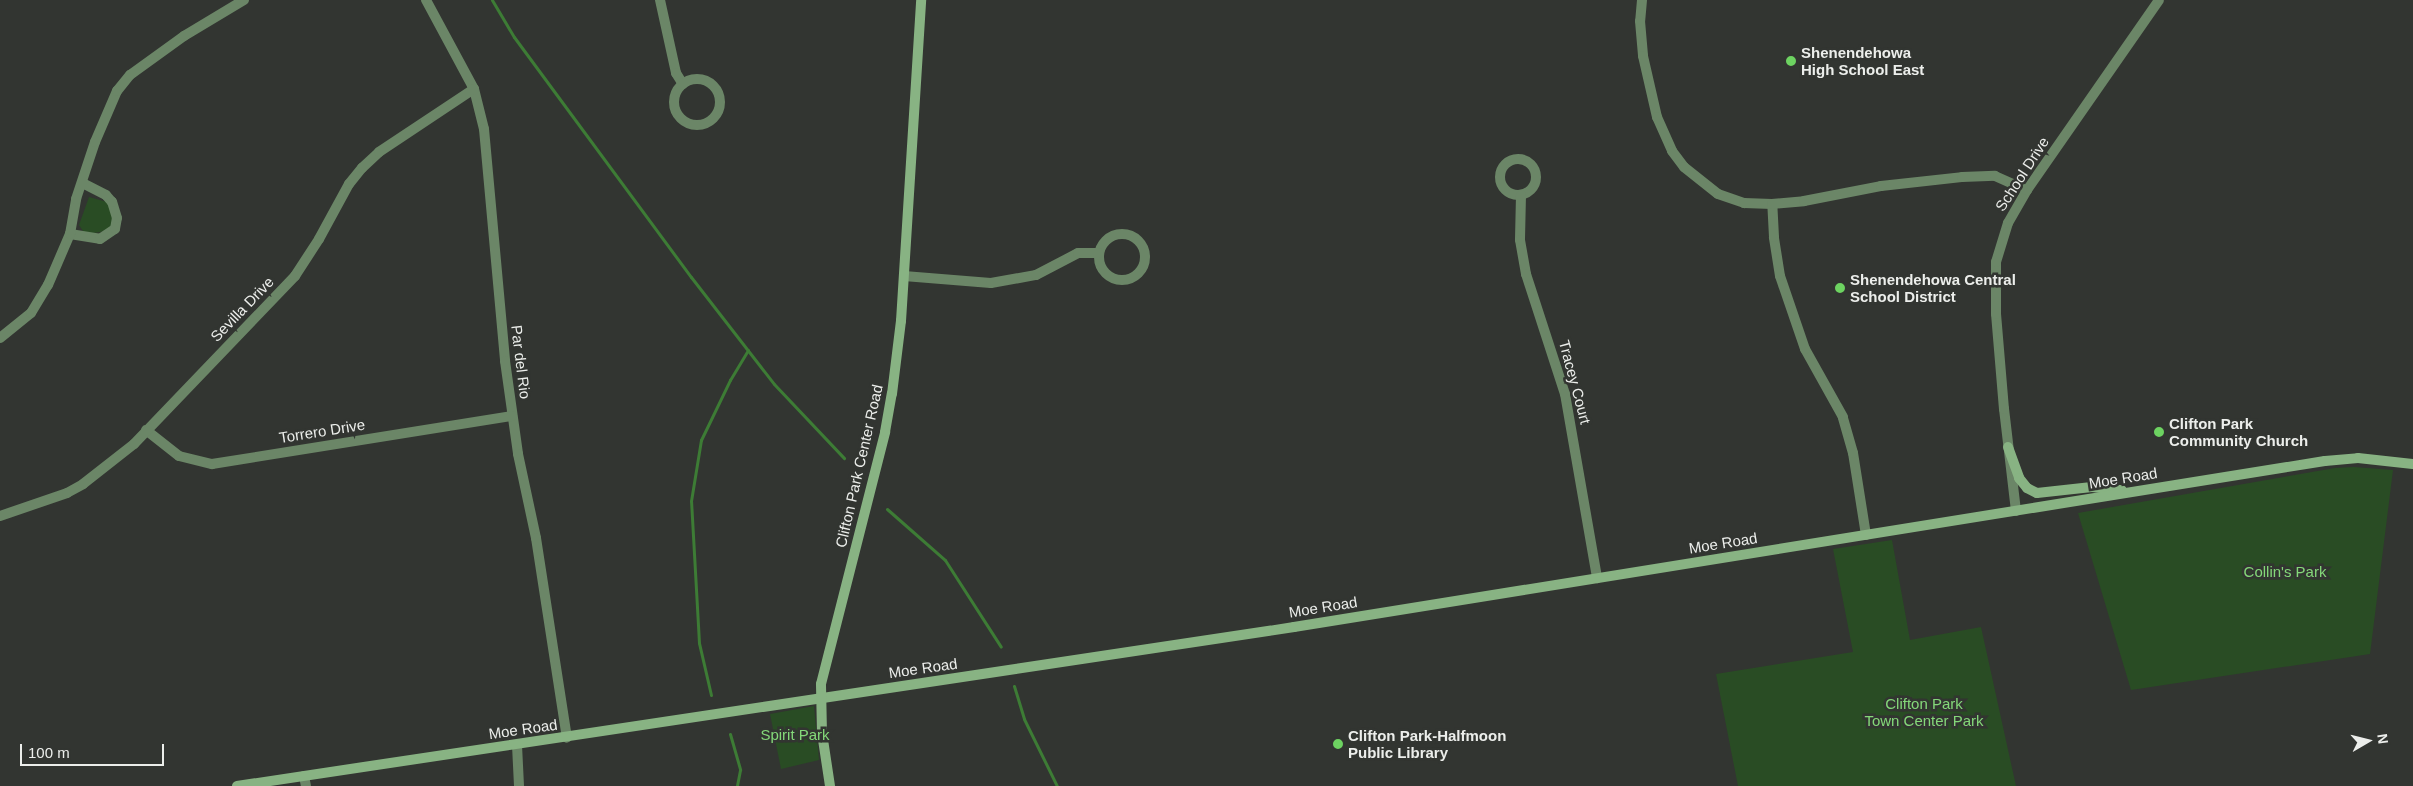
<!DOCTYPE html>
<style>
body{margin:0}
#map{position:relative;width:2413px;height:786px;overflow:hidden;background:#323531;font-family:Helvetica,sans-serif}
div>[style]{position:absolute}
.green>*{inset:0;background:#294c24}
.stream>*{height:3px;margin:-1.5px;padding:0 1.5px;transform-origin:1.5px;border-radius:1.5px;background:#3d7c35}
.street>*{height:10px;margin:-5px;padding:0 5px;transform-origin:5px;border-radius:5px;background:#6b8667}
.street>.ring{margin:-5px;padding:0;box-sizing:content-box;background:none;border:10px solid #6b8667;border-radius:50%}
.secondary>*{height:10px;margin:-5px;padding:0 5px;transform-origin:5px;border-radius:5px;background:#88b383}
.dots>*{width:14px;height:14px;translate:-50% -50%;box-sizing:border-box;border:2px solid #323531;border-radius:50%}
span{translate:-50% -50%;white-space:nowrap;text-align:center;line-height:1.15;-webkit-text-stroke:5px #323531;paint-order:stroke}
.poi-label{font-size:15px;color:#eceeeb;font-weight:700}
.left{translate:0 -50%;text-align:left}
.street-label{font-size:15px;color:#eceeeb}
.park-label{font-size:15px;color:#84d879}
.north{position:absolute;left:2343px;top:716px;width:50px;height:50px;-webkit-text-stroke:4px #323531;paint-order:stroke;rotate:82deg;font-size:14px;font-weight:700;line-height:20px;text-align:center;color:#eceeeb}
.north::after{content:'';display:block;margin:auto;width:18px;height:22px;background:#eceeeb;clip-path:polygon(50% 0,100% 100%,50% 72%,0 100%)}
.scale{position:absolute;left:20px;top:744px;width:144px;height:22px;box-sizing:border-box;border:2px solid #eceeeb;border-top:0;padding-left:6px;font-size:15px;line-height:18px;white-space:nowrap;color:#eceeeb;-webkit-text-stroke:4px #323531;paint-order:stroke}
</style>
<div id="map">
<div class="green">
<i style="clip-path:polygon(89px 197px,107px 202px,114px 219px,110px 228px,101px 232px,85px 234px,79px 225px)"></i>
<i style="clip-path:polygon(2354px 467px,2393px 470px,2370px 654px,2131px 690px,2078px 513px,2335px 468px)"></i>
<i style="clip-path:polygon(1892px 540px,1910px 640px,1981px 627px,2016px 786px,1738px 786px,1716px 674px,1853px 652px,1833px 549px)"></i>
<i style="clip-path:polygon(814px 706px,819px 760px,781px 769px,770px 714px)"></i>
</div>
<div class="stream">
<i style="left:492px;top:0;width:43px;rotate:59.3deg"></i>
<i style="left:514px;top:37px;width:298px;rotate:53.6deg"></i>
<i style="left:691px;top:277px;width:135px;rotate:52.2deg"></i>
<i style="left:774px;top:384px;width:102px;rotate:46.6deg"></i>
<i style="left:887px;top:509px;width:77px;rotate:41.3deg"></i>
<i style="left:945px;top:560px;width:103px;rotate:57.2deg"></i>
<i style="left:1014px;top:686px;width:34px;rotate:73deg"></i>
<i style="left:1024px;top:719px;width:75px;rotate:63.8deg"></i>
<i style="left:711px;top:695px;width:53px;rotate:-103deg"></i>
<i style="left:699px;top:643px;width:142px;rotate:-93.2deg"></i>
<i style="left:691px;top:501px;width:62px;rotate:-80.7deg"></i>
<i style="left:701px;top:440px;width:67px;rotate:-64.2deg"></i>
<i style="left:730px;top:380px;width:35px;rotate:-59deg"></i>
<i style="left:730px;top:734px;width:37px;rotate:74deg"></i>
<i style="left:740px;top:770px;width:16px;rotate:101deg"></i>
</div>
<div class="street">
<i style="left:426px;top:0;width:101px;rotate:61.7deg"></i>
<i style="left:474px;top:89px;width:41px;rotate:76deg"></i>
<i style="left:484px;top:129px;width:233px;rotate:84.8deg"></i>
<i style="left:505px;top:361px;width:94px;rotate:82deg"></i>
<i style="left:518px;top:454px;width:86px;rotate:77.9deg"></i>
<i style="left:536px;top:538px;width:202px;rotate:81.2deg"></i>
<i style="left:660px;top:0;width:75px;rotate:77.6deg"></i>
<i style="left:676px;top:73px;width:13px;rotate:58deg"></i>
<i style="left:1642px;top:0;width:21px;rotate:95deg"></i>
<i style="left:1640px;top:21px;width:35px;rotate:85deg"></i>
<i style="left:1643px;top:56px;width:63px;rotate:77.1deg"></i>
<i style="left:1657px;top:117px;width:37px;rotate:66deg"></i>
<i style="left:1672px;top:151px;width:20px;rotate:53deg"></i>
<i style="left:1684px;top:167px;width:43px;rotate:38.5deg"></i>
<i style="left:1718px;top:194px;width:28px;rotate:19deg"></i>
<i style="left:1744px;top:203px;width:28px;rotate:2deg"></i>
<i class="ring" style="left:674px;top:79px;width:36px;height:36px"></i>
<i class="ring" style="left:1500px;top:159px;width:26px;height:26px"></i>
<i style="left:1521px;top:195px;width:45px;rotate:91.3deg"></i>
<i style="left:1520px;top:240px;width:35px;rotate:80deg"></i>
<i style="left:1526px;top:274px;width:126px;rotate:72deg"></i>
<i style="left:1565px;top:394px;width:187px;rotate:80.1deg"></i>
<i class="ring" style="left:1099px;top:234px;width:36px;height:36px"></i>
<i style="left:70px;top:234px;width:30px;rotate:9deg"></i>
<i style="left:100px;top:239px;width:18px;rotate:-34deg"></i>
<i style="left:115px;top:229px;width:11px;rotate:-80deg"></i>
<i style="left:117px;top:218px;width:17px;rotate:-107deg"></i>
<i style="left:112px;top:202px;width:9px;rotate:-131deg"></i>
<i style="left:106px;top:195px;width:27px;rotate:-153deg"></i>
<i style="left:904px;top:276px;width:87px;rotate:4.6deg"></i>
<i style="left:991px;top:283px;width:46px;rotate:-10.1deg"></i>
<i style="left:1036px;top:275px;width:47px;rotate:-27.6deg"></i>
<i style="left:1078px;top:253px;width:21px"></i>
<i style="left:0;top:338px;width:40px;rotate:-39deg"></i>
<i style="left:31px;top:313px;width:33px;rotate:-59deg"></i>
<i style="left:48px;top:285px;width:56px;rotate:-66.7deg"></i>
<i style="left:70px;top:234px;width:36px;rotate:-80deg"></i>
<i style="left:76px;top:199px;width:60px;rotate:-71.6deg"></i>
<i style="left:95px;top:142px;width:56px;rotate:-66.7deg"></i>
<i style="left:117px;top:91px;width:21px;rotate:-51deg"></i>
<i style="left:130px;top:75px;width:67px;rotate:-35.8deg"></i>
<i style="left:184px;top:36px;width:70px;rotate:-31deg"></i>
<i style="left:146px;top:430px;width:42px;rotate:38.2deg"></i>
<i style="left:179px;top:456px;width:34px;rotate:14deg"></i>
<i style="left:212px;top:464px;width:304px;rotate:-9.1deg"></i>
<i style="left:2016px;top:511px;width:103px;rotate:-96.7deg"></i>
<i style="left:2004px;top:409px;width:95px;rotate:-94.8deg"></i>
<i style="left:1996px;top:314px;width:52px;rotate:-90deg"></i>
<i style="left:1996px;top:262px;width:41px;rotate:-72.9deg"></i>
<i style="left:2008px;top:223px;width:38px;rotate:-60deg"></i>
<i style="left:2027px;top:190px;width:231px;rotate:-55.2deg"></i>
<i style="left:0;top:516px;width:71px;rotate:-18.9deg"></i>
<i style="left:67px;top:493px;width:18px;rotate:-29deg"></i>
<i style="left:83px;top:484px;width:65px;rotate:-38.1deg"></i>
<i style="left:134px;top:444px;width:233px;rotate:-46.2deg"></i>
<i style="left:295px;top:276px;width:44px;rotate:-57deg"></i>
<i style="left:319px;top:239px;width:63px;rotate:-61.4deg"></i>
<i style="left:349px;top:184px;width:21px;rotate:-51deg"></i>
<i style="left:362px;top:168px;width:23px;rotate:-43deg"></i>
<i style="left:379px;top:152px;width:114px;rotate:-33.6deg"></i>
<i style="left:1866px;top:535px;width:83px;rotate:-99deg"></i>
<i style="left:1853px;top:453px;width:37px;rotate:-106deg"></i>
<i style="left:1843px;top:417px;width:78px;rotate:-119.2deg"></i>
<i style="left:1805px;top:349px;width:77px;rotate:-108.9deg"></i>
<i style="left:1780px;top:276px;width:39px;rotate:-99deg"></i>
<i style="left:1774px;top:237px;width:33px;rotate:-93deg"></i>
<i style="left:1772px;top:204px;width:32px;rotate:-5deg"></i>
<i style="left:1804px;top:201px;width:78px;rotate:-11deg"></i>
<i style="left:1881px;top:186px;width:81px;rotate:-6.3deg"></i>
<i style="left:1962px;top:177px;width:33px;rotate:-2deg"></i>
<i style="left:1995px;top:176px;width:35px;rotate:24deg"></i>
<i style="left:517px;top:745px;width:41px;rotate:87.2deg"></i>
<i style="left:304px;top:776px;width:10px;rotate:79deg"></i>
</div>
<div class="secondary">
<i style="left:2008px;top:447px;width:33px;rotate:70deg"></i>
<i style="left:2019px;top:478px;width:13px;rotate:51deg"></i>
<i style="left:2027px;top:488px;width:11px;rotate:27deg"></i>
<i style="left:2037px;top:493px;width:55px;rotate:-6.2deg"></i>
<i style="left:2092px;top:487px;width:30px;rotate:6deg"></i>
<i style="left:237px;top:786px;width:1069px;rotate:-8.55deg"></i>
<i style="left:1294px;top:627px;width:1044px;rotate:-9.15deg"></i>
<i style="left:2325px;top:461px;width:33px;rotate:-5deg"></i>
<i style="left:2358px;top:458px;width:55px;rotate:6.2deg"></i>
<i style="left:830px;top:786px;width:54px;rotate:-98.6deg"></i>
<i style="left:822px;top:733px;width:49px;rotate:-91.2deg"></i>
<i style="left:821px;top:684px;width:260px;rotate:-75.7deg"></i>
<i style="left:885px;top:432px;width:39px;rotate:-80deg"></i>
<i style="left:892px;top:394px;width:74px;rotate:-83deg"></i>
<i style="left:901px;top:321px;width:322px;rotate:-86.4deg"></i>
</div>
<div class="dots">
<i style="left:1791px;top:61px;background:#6dd361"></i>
<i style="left:1840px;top:288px;background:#6dd361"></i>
<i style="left:2159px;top:432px;background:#6dd361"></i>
<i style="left:1338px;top:744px;background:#6dd361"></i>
</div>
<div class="poi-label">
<span class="left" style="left:1801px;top:61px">Shenendehowa<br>High School East</span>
<span class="left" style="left:1850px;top:288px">Shenendehowa Central<br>School District</span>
<span class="left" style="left:2169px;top:432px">Clifton Park<br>Community Church</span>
<span class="left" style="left:1348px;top:744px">Clifton Park-Halfmoon<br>Public Library</span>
</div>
<div class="street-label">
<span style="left:2022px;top:174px;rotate:-57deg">School Drive</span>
<span style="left:242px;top:309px;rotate:-46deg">Sevilla Drive</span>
<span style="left:521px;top:362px;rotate:83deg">Par del Rio</span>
<span style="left:1575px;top:382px;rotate:75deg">Tracey Court</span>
<span style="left:322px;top:431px;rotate:-9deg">Torrero Drive</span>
<span style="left:859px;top:466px;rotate:-77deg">Clifton Park Center Road</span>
<span style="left:2123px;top:478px;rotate:-9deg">Moe Road</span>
<span style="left:1723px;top:543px;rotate:-9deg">Moe Road</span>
<span style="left:1323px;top:607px;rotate:-9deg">Moe Road</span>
<span style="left:923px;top:668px;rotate:-8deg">Moe Road</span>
<span style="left:523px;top:729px;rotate:-8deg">Moe Road</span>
</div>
<div class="park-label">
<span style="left:2285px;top:572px">Collin's Park</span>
<span style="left:1924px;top:712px">Clifton Park<br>Town Center Park</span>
<span style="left:795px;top:735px">Spirit Park</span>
</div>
<div class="north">N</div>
<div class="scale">100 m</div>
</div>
